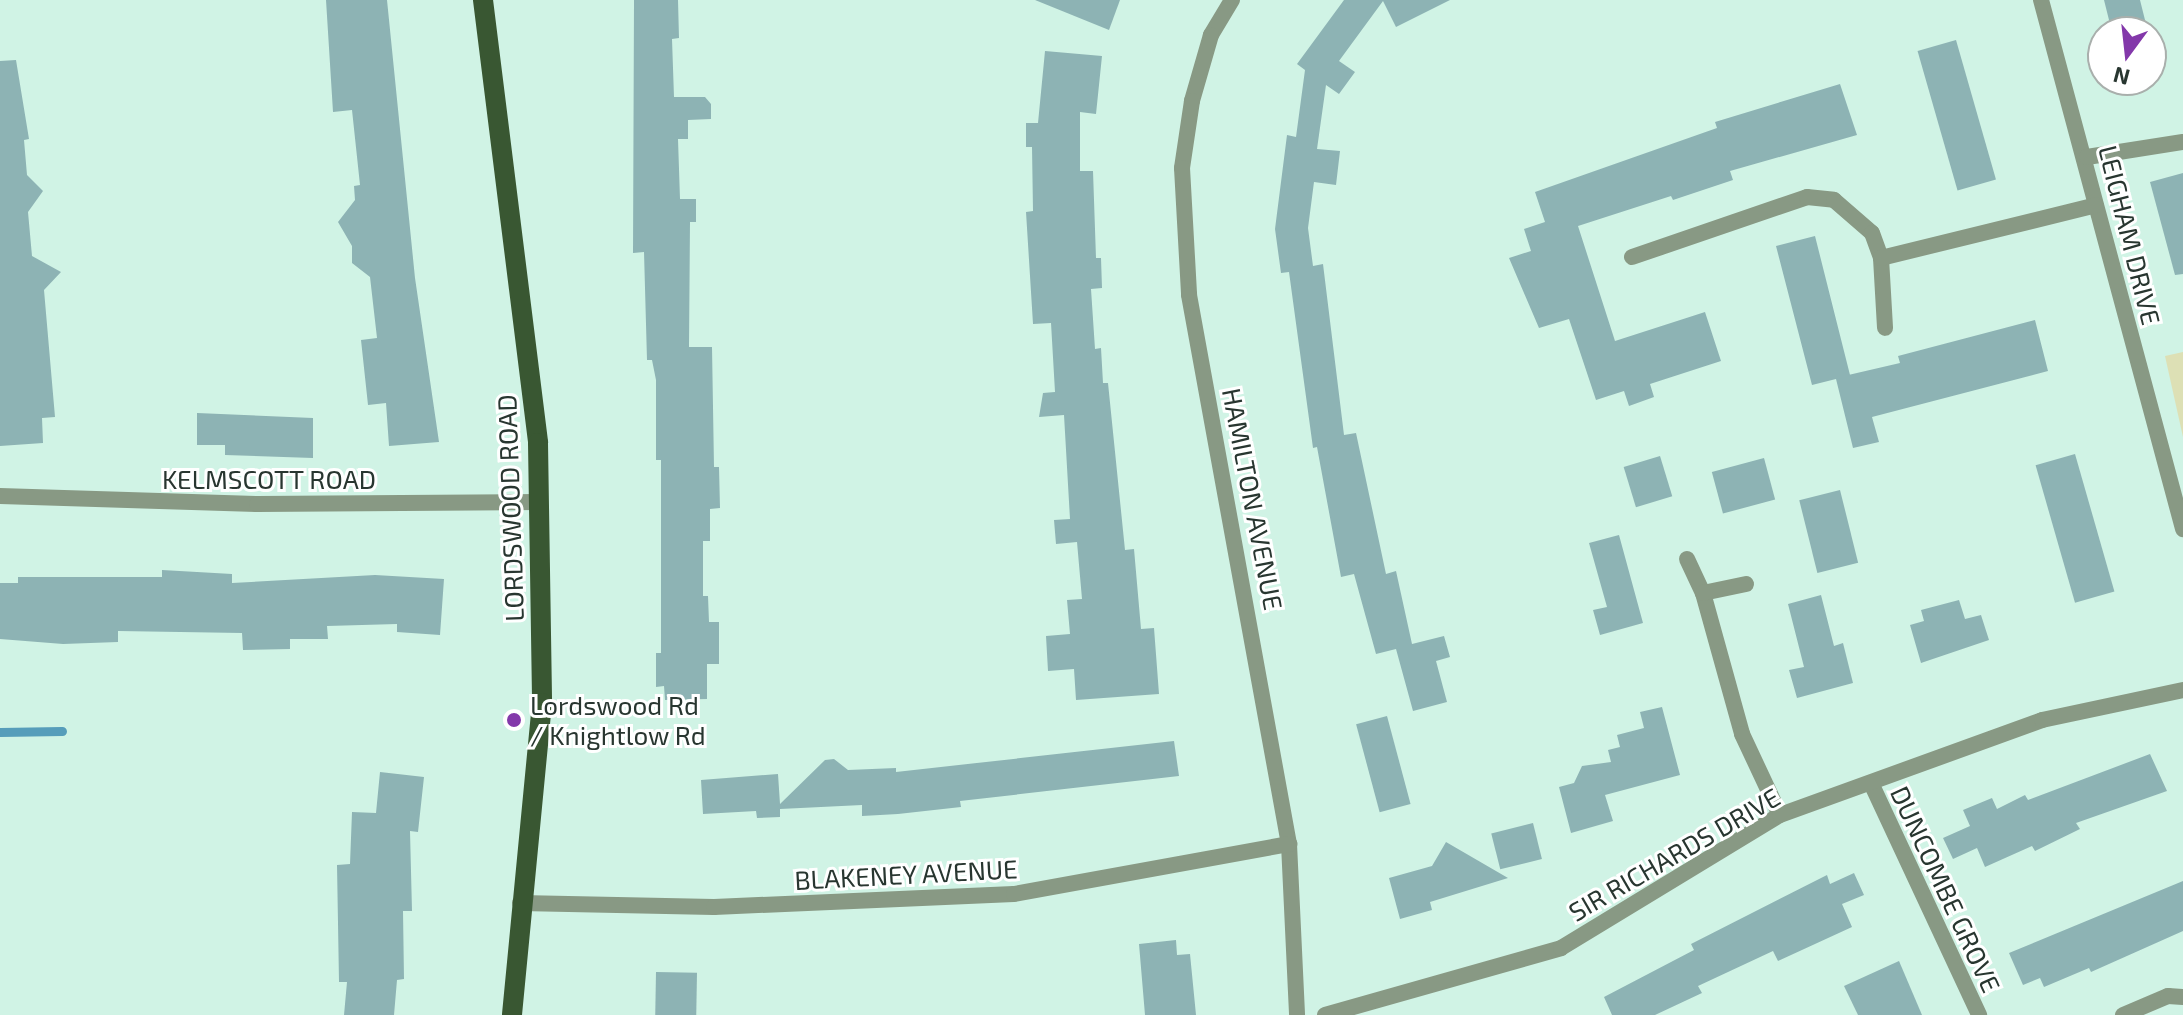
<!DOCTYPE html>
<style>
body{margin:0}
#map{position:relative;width:2183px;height:1015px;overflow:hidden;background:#d0f3e5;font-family:"Exo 2",sans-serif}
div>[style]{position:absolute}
.green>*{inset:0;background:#dde0b5}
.stream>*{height:9px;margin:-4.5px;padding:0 4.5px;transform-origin:4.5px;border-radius:4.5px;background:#569dba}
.building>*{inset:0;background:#8db3b4;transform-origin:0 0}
.street>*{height:16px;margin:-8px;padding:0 8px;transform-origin:8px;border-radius:8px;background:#889984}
.primary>*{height:20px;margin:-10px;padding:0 10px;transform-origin:10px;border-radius:10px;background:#395732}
.dots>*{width:22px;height:22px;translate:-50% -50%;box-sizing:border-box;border:4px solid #fff;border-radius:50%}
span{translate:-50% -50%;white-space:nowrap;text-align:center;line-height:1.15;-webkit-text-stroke:6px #fff;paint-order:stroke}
.street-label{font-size:26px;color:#283630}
.poi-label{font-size:26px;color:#283630}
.left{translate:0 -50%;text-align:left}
.north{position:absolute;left:2087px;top:16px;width:80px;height:80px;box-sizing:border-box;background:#fff;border:2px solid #a9afac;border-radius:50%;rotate:195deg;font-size:22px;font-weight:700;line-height:32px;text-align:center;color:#283630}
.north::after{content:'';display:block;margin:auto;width:28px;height:36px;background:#8338aa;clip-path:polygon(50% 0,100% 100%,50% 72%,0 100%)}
</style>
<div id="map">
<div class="green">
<i style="clip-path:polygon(2183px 352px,2183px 437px,2165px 356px)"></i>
</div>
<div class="stream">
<i style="left:0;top:732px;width:62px;rotate:-0.9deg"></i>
</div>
<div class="building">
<i style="clip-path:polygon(326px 0,387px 0,415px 278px,439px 442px,389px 446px,386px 403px,368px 405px,361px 340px,377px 338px,370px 277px,352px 263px,352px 246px,338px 222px,355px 200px,354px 186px,360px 185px,352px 110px,333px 112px)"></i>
<i style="clip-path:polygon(634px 0,678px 0,679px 38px,672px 39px,674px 97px,705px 97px,711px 104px,711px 119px,688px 120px,688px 139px,678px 139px,680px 199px,696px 199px,696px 222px,690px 222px,689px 347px,712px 347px,714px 467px,719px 467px,720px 508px,710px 509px,710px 541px,703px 541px,703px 596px,708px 596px,709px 622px,719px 622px,719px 664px,707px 664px,707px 699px,665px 700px,664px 686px,656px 687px,656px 653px,661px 653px,661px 460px,656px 460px,656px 380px,652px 360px,647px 360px,644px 252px,633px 253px)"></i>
<i style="clip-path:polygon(1035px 0,1120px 0,1109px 30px)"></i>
<i style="clip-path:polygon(1344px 0,1450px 0,1396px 27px,1383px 1px,1339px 61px,1355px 72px,1339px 94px,1326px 85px,1317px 149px,1340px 151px,1336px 185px,1314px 182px,1308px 228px,1313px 266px,1323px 264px,1344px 435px,1356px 433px,1386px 574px,1396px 571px,1412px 644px,1444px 636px,1450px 657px,1436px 661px,1447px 702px,1413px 711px,1396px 649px,1376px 654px,1354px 574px,1341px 577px,1317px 447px,1313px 448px,1289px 272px,1281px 273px,1275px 229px,1287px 135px,1296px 137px,1305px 70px,1297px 64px)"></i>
<i style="clip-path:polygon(2104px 0,2140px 0,2148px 32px,2112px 32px)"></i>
<i style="left:1956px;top:40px;width:145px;height:40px;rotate:74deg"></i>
<i style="clip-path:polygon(1045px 51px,1102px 56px,1096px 114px,1080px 112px,1080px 171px,1093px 171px,1096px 258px,1101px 258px,1102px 288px,1091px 289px,1095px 349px,1101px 348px,1103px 383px,1108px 383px,1125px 550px,1134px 549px,1141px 629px,1154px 628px,1159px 694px,1076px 700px,1074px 669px,1048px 671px,1046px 636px,1070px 634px,1067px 600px,1082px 599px,1077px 542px,1056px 544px,1054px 520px,1070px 519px,1064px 415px,1039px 417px,1043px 393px,1055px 392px,1051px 323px,1033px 324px,1026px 212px,1033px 211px,1032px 147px,1026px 147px,1026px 123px,1038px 123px)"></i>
<i style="clip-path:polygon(16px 60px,29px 139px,24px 140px,27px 175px,43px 191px,28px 212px,32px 256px,61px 272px,44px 290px,55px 417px,42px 418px,43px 443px,0 446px,0 61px)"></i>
<i style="clip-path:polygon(1840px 84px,1857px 135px,1730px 171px,1733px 180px,1673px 200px,1671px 196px,1578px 226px,1615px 341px,1705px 312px,1721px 361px,1650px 384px,1654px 397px,1629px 406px,1624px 391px,1596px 400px,1569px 319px,1539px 328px,1509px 258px,1531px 251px,1524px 229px,1545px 222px,1535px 192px,1717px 128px,1715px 122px)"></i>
<i style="clip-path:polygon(2183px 173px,2183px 274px,2175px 275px,2150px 182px)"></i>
<i style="clip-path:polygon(1815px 236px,1850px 375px,1844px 376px,1900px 363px,1898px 356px,2035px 320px,2048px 371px,1872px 417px,1879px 442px,1853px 448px,1836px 379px,1812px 385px,1776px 246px)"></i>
<i style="clip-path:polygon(197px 413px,313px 418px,313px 458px,225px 455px,225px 445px,197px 445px)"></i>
<i style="left:2075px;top:454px;width:143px;height:41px;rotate:74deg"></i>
<i style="left:1660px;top:456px;width:42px;height:38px;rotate:73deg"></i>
<i style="left:1764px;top:458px;width:43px;height:54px;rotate:75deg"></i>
<i style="left:1840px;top:490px;width:75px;height:42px;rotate:76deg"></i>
<i style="clip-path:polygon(1619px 535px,1643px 623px,1600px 635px,1593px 610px,1607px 607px,1589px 543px)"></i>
<i style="clip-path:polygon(162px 570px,232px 574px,232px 583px,375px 575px,444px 579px,440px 635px,397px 632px,397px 624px,327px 626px,328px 639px,290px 639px,290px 649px,243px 650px,242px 633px,118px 631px,118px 642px,63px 644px,0 639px,0 583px,18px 583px,18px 577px,162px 577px)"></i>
<i style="clip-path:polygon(1821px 595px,1834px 646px,1843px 643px,1853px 683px,1797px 698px,1789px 670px,1804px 667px,1788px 604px)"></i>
<i style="clip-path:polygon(1959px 600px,1965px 619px,1981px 615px,1989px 640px,1921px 663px,1910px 625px,1924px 621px,1921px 610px)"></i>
<i style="clip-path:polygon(1662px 707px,1680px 775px,1605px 795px,1613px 821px,1571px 833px,1559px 787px,1574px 783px,1582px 766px,1611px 762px,1608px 750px,1620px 747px,1617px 735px,1644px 728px,1640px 712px)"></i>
<i style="left:1387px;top:716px;width:91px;height:32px;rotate:75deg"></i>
<i style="clip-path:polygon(1174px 741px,1179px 776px,960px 801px,961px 807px,898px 814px,862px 816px,862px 805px,780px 809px,780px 817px,757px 818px,756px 811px,703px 814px,701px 780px,778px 774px,780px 804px,825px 760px,834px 759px,848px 770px,896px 768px,896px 772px)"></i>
<i style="clip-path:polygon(2150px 754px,2167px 791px,2076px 823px,2080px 829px,2035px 851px,2032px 846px,1985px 867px,1977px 848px,1953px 859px,1943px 838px,1970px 826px,1963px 810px,1992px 798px,1997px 809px,2025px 795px,2028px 800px)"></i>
<i style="clip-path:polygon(380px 772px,424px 777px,418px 832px,410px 831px,412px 911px,403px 911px,404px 979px,397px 980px,394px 1015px,344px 1015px,347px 982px,339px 982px,337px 865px,350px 864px,352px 812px,376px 813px)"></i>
<i style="left:1533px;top:823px;width:37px;height:43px;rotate:76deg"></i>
<i style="clip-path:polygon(1446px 842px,1508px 878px,1430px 902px,1432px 910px,1400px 919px,1389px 878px,1432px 866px)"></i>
<i style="clip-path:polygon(1854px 873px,1864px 895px,1842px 904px,1852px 927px,1778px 961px,1773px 951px,1698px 986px,1702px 993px,1655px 1015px,1612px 1015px,1604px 997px,1694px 950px,1691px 944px,1827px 875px,1830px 884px)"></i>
<i style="clip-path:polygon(2183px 881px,2183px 931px,2091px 972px,2089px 968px,2044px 987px,2040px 978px,2023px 985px,2009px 953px)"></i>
<i style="clip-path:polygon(1176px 940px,1177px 955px,1190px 954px,1196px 1015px,1145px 1015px,1139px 944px)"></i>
<i style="clip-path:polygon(1899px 961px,1922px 1015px,1858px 1015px,1844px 986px)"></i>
<i style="left:656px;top:972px;width:41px;height:43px;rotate:1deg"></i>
</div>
<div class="street">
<i style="left:1232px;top:0;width:41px;rotate:121deg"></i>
<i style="left:1211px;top:35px;width:69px;rotate:106.1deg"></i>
<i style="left:1192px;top:101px;width:68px;rotate:98.5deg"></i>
<i style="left:1182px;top:168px;width:127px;rotate:86.8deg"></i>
<i style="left:1189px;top:295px;width:558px;rotate:79.68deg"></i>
<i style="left:1289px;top:844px;width:171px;rotate:87.3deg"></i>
<i style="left:2041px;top:0;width:548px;rotate:74.97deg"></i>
<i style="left:2087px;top:157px;width:97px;rotate:-8.9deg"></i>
<i style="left:1632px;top:257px;width:185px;rotate:-18.9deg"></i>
<i style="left:1807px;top:197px;width:27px;rotate:6deg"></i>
<i style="left:1834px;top:200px;width:50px;rotate:41deg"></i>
<i style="left:1872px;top:233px;width:27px;rotate:70deg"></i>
<i style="left:1881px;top:258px;width:70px;rotate:86.7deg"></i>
<i style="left:1881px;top:258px;width:221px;rotate:-13.8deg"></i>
<i style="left:0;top:496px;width:257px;rotate:1.8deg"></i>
<i style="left:257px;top:504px;width:282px;rotate:-0.4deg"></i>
<i style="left:1687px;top:559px;width:38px;rotate:65deg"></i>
<i style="left:1703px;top:593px;width:146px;rotate:74.5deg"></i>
<i style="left:1742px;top:734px;width:89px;rotate:64.9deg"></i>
<i style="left:1703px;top:593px;width:44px;rotate:-11.8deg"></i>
<i style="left:1871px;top:783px;width:256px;rotate:65deg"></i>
<i style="left:520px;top:903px;width:194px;rotate:1.2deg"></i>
<i style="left:714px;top:907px;width:300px;rotate:-2.5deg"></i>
<i style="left:1014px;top:894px;width:280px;rotate:-10.3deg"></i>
<i style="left:1325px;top:1015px;width:245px;rotate:-15.8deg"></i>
<i style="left:1561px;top:948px;width:256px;rotate:-31.3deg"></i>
<i style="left:1780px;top:815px;width:279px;rotate:-19.9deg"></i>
<i style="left:2042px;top:720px;width:144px;rotate:-12deg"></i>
<i style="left:2123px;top:1015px;width:49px;rotate:-22.9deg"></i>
<i style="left:2168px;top:996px;width:15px;rotate:4deg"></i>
</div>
<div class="primary">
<i style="left:483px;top:0;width:446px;rotate:82.9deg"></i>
<i style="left:538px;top:443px;width:260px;rotate:89.1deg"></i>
<i style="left:542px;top:703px;width:313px;rotate:95.5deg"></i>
</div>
<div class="dots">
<i style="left:514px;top:720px;background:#8338aa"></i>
</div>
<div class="street-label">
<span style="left:2130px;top:235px;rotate:76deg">LEIGHAM DRIVE</span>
<span style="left:269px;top:479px">KELMSCOTT ROAD</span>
<span style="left:1253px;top:499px;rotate:79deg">HAMILTON AVENUE</span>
<span style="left:510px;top:508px;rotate:-92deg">LORDSWOOD ROAD</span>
<span style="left:1674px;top:854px;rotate:-30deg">SIR RICHARDS DRIVE</span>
<span style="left:906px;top:874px;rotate:-3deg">BLAKENEY AVENUE</span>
<span style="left:1946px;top:889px;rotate:65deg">DUNCOMBE GROVE</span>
</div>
<div class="poi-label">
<span class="left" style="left:530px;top:720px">Lordswood Rd<br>/ Knightlow Rd</span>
</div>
<div class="north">N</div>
</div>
